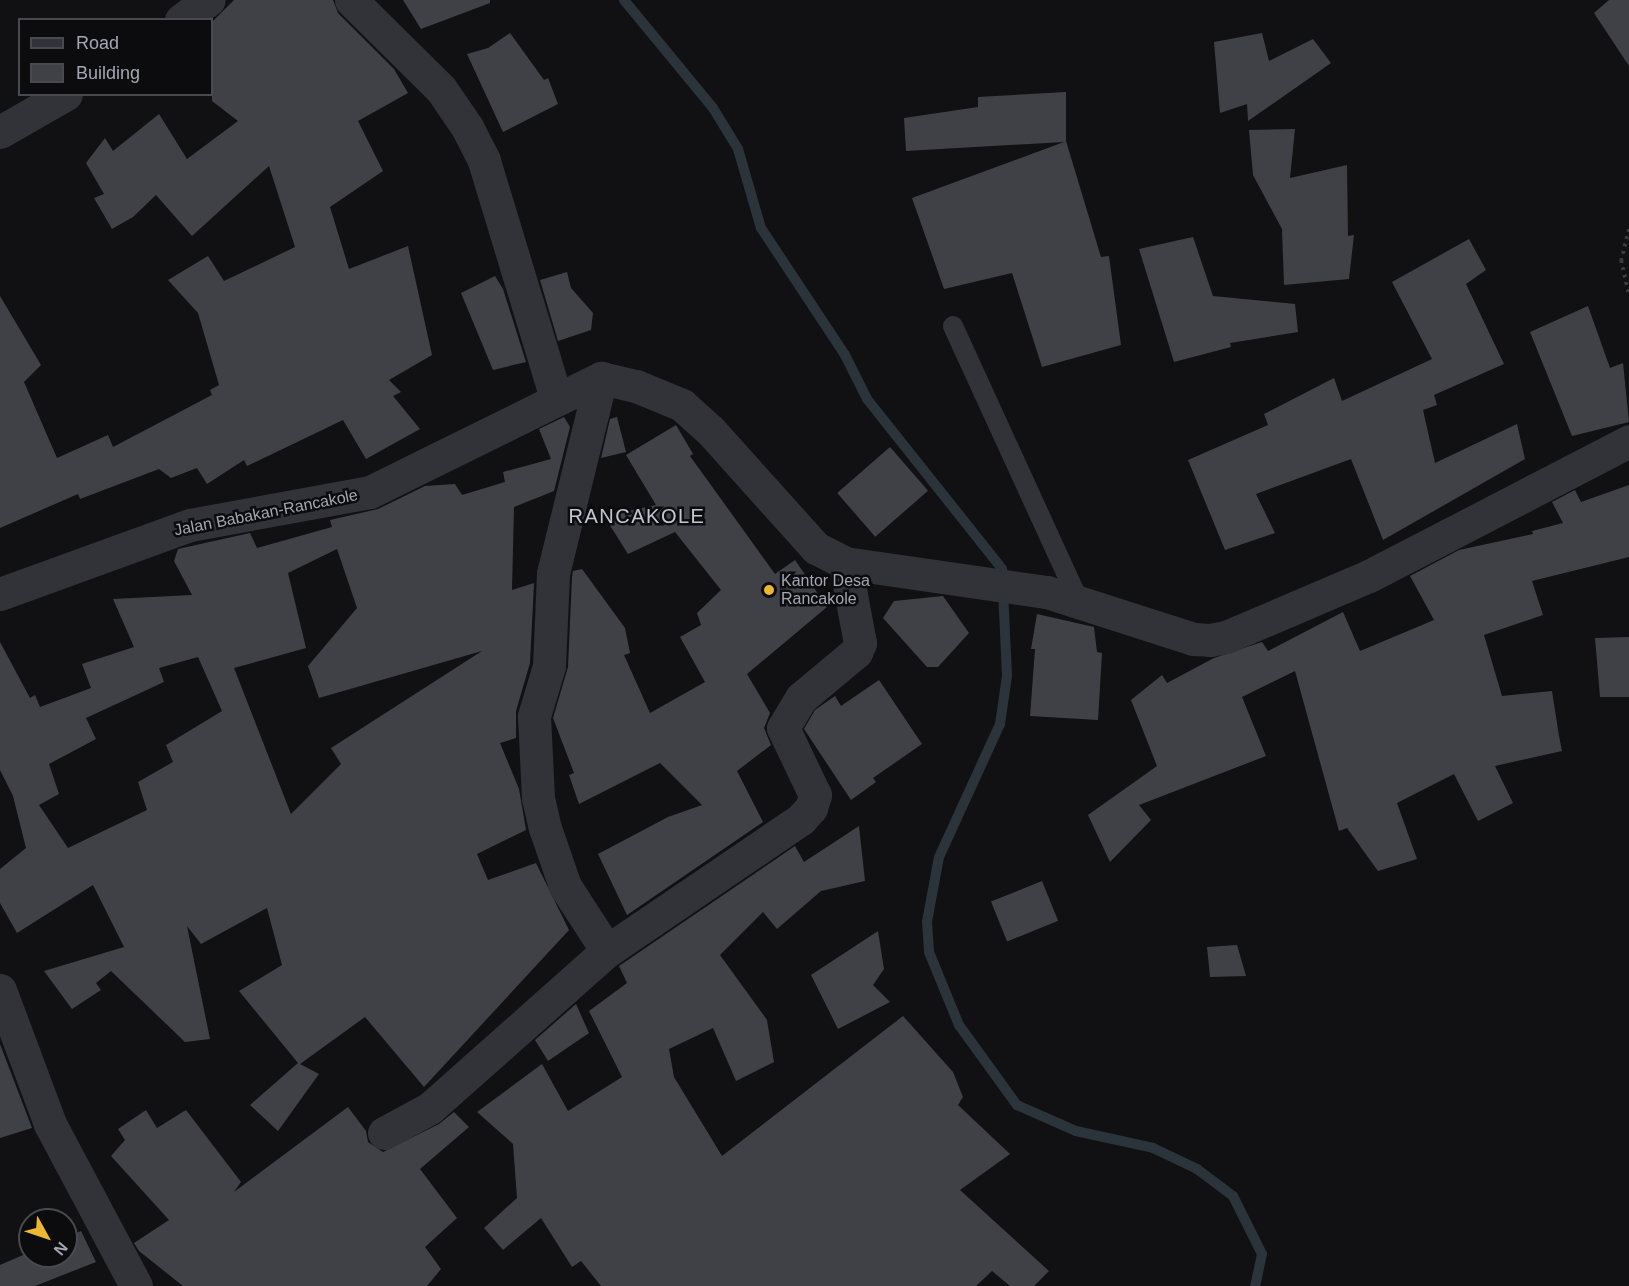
<!DOCTYPE html>
<style>
body{margin:0}
#map{position:relative;width:1629px;height:1286px;overflow:hidden;background:#111113;font-family:Arial,sans-serif}
div>[style]{position:absolute}
.stream>*{height:10px;margin:-5px;padding:0 5px;transform-origin:5px;border-radius:5px;background:#2b333b}
.building>*{inset:0;background:#404146;transform-origin:0 0}
.path>*{height:4px;margin-top:-2px;transform-origin:0;background:repeating-linear-gradient(90deg,#393a3f 0 3px,transparent 0 7.5px)}
.lane>*{height:20px;margin:-10px;padding:0 10px;transform-origin:10px;border-radius:10px;background:#323338}
.street>*{height:33px;margin:-16.5px;padding:0 16.5px;transform-origin:16.5px;border-radius:16.5px;background:#323338}
.dots>*{width:16px;height:16px;translate:-50% -50%;box-sizing:border-box;border:3px solid #0c0c0e;border-radius:50%}
span{translate:-50% -50%;white-space:nowrap;text-align:center;line-height:1.15;-webkit-text-stroke:5px #0c0c0e;paint-order:stroke}
.street-label{font-size:16px;color:#a3a7b3}
.poi-label{font-size:16px;color:#a3a7b3}
.left{translate:0 -50%;text-align:left}
.quarter-label{font-size:20px;color:#c4c6cf;letter-spacing:1.5px}
.legend{position:absolute;left:18px;top:18px;width:195px;height:78px;box-sizing:border-box;background:#0c0c0e;border:2px solid #484a50;margin:0;padding:8px 10px;list-style:none;font-size:18px;color:#a3a7b3}
.legend li{display:flex;align-items:center;gap:12px;height:30px}
.legend b{width:30px;border:2px solid #484a50}
.north{position:absolute;left:18px;top:1208px;width:60px;height:60px;box-sizing:border-box;background:#0c0c0e;border:2px solid #484a50;border-radius:50%;rotate:130deg;font-size:16px;font-weight:700;line-height:24px;text-align:center;color:#a3a7b3}
.north::after{content:'';display:block;margin:auto;width:21px;height:27px;background:#ebb931;clip-path:polygon(50% 0,100% 100%,50% 72%,0 100%)}
</style>
<div id="map">
<div class="stream">
<i style="left:624px;top:0;width:140px;rotate:50.5deg"></i>
<i style="left:713px;top:108px;width:48px;rotate:58.6deg"></i>
<i style="left:738px;top:149px;width:82px;rotate:73.8deg"></i>
<i style="left:761px;top:228px;width:152px;rotate:56.5deg"></i>
<i style="left:845px;top:355px;width:49px;rotate:63.4deg"></i>
<i style="left:867px;top:399px;width:217px;rotate:51.5deg"></i>
<i style="left:1002px;top:569px;width:107px;rotate:87.3deg"></i>
<i style="left:1007px;top:676px;width:49px;rotate:98.3deg"></i>
<i style="left:1000px;top:724px;width:146px;rotate:114.6deg"></i>
<i style="left:939px;top:857px;width:66px;rotate:100.5deg"></i>
<i style="left:927px;top:922px;width:30px;rotate:86deg"></i>
<i style="left:929px;top:952px;width:79px;rotate:67.7deg"></i>
<i style="left:959px;top:1025px;width:99px;rotate:54.1deg"></i>
<i style="left:1017px;top:1105px;width:64px;rotate:23.8deg"></i>
<i style="left:1076px;top:1131px;width:79px;rotate:12.4deg"></i>
<i style="left:1153px;top:1148px;width:49px;rotate:25.5deg"></i>
<i style="left:1197px;top:1169px;width:45px;rotate:36.9deg"></i>
<i style="left:1233px;top:1196px;width:65px;rotate:63.4deg"></i>
<i style="left:1262px;top:1254px;width:33px;rotate:102deg"></i>
</div>
<div class="building">
<i style="clip-path:polygon(234px 0,333px 0,338px 13px,394px 69px,408px 93px,358px 121px,383px 171px,330px 207px,349px 269px,408px 246px,432px 355px,389px 380px,401px 392px,393px 396px,420px 429px,366px 459px,343px 420px,247px 466px,244px 460px,207px 484px,197px 468px,171px 478px,159px 469px,80px 499px,78px 494px,0 528px,0 296px,41px 365px,24px 382px,57px 458px,108px 435px,113px 447px,212px 395px,210px 390px,219px 385px,198px 313px,168px 280px,208px 256px,224px 281px,295px 247px,269px 166px,192px 236px,156px 195px,133px 217px,112px 229px,94px 198px,104px 194px,86px 163px,105px 138px,113px 151px,159px 114px,187px 159px,238px 121px,212px 101px,212px 22px)"></i>
<i style="clip-path:polygon(403px 0,490px 0,490px 3px,421px 29px)"></i>
<i style="clip-path:polygon(1609px 0,1629px 0,1629px 66px,1594px 13px)"></i>
<i style="clip-path:polygon(510px 33px,544px 80px,548px 78px,558px 104px,503px 132px,467px 54px,488px 48px)"></i>
<i style="clip-path:polygon(1262px 33px,1269px 61px,1313px 39px,1331px 63px,1248px 121px,1247px 104px,1220px 113px,1214px 42px)"></i>
<i style="clip-path:polygon(1066px 92px,1066px 141px,1101px 257px,1109px 256px,1121px 345px,1042px 367px,1012px 273px,944px 289px,912px 198px,1064px 142px,906px 151px,904px 118px,978px 107px,978px 97px)"></i>
<i style="clip-path:polygon(1295px 129px,1290px 178px,1347px 165px,1348px 236px,1354px 235px,1349px 279px,1284px 285px,1282px 229px,1253px 175px,1249px 130px)"></i>
<i style="clip-path:polygon(1193px 237px,1213px 296px,1295px 304px,1298px 332px,1230px 343px,1231px 347px,1174px 362px,1139px 249px)"></i>
<i style="clip-path:polygon(1469px 239px,1486px 270px,1466px 284px,1504px 364px,1434px 395px,1437px 405px,1423px 410px,1435px 463px,1517px 424px,1525px 459px,1383px 540px,1351px 459px,1256px 494px,1275px 533px,1225px 550px,1188px 460px,1268px 425px,1264px 414px,1334px 378px,1342px 401px,1432px 359px,1392px 282px)"></i>
<i style="clip-path:polygon(567px 272px,571px 288px,593px 313px,591px 330px,558px 341px,540px 280px)"></i>
<i style="clip-path:polygon(495px 276px,503px 289px,526px 362px,493px 370px,461px 293px)"></i>
<i style="clip-path:polygon(1588px 306px,1610px 368px,1623px 363px,1629px 422px,1572px 436px,1530px 332px)"></i>
<i style="clip-path:polygon(evenodd,564px 417px,570px 427px,554px 491px,514px 507px,512px 590px,534px 583px,530px 663px,516px 711px,516px 738px,500px 743px,519px 789px,526px 830px,477px 854px,488px 880px,536px 863px,569px 930px,424px 1087px,365px 1017px,300px 1064px,319px 1074px,278px 1131px,250px 1105px,298px 1063px,239px 991px,282px 965px,267px 908px,201px 944px,187px 926px,210px 1039px,185px 1042px,111px 971px,96px 983px,101px 990px,72px 1009px,44px 971px,124px 947px,93px 885px,17px 933px,0 903px,0 869px,26px 848px,13px 796px,0 770px,0 642px,30px 698px,35px 695px,40px 707px,91px 688px,82px 664px,134px 647px,113px 599px,192px 595px,174px 561px,178px 549px,250px 533px,257px 548px,332px 527px,330px 520px,378px 509px,425px 486px,455px 484px,462px 495px,505px 482px,503px 472px,551px 459px,539px 429px,564px 417px,337px 549px,357px 608px,308px 666px,319px 698px,482px 651px,331px 748px,341px 764px,291px 814px,234px 668px,306px 648px,288px 573px,337px 549px,564px 417px,198px 657px,222px 711px,166px 745px,173px 762px,138px 782px,147px 810px,68px 848px,39px 805px,59px 794px,49px 764px,96px 739px,86px 718px,164px 682px,159px 668px,198px 657px)"></i>
<i style="clip-path:polygon(617px 417px,626px 452px,601px 458px,610px 419px)"></i>
<i style="clip-path:polygon(676px 425px,693px 454px,690px 456px,775px 574px,795px 560px,827px 607px,747px 674px,770px 713px,764px 728px,771px 745px,737px 771px,763px 822px,627px 915px,598px 854px,668px 817px,702px 805px,660px 763px,579px 804px,569px 775px,574px 773px,553px 718px,568px 667px,572px 577px,573px 571px,582px 569px,625px 628px,630px 653px,624px 655px,650px 713px,705px 682px,680px 637px,701px 625px,697px 613px,721px 590px,675px 532px,628px 554px,604px 516px,656px 505px,626px 455px)"></i>
<i style="left:890px;top:447px;width:58px;height:70px;rotate:49deg"></i>
<i style="clip-path:polygon(1629px 485px,1629px 557px,1532px 581px,1543px 615px,1484px 635px,1502px 696px,1552px 691px,1559px 736px,1562px 751px,1495px 766px,1513px 803px,1478px 821px,1454px 774px,1397px 803px,1417px 859px,1378px 871px,1347px 828px,1339px 831px,1295px 671px,1242px 697px,1266px 756px,1139px 805px,1151px 820px,1110px 862px,1088px 815px,1157px 766px,1131px 700px,1162px 675px,1167px 683px,1214px 658px,1262px 642px,1268px 651px,1343px 612px,1360px 651px,1434px 620px,1410px 576px,1459px 550px,1533px 534px,1532px 531px,1563px 523px,1552px 502px,1575px 490px,1581px 502px)"></i>
<i style="clip-path:polygon(943px 596px,969px 633px,938px 667px,927px 667px,883px 618px,894px 601px)"></i>
<i style="clip-path:polygon(1037px 614px,1094px 627px,1097px 652px,1102px 653px,1098px 720px,1030px 716px,1035px 649px,1031px 649px)"></i>
<i style="clip-path:polygon(1629px 637px,1629px 697px,1600px 697px,1595px 638px)"></i>
<i style="clip-path:polygon(879px 680px,922px 744px,873px 778px,876px 782px,851px 800px,804px 729px,815px 710px,835px 696px,841px 706px)"></i>
<i style="clip-path:polygon(859px 826px,865px 881px,821px 891px,777px 929px,763px 912px,720px 955px,767px 1020px,774px 1062px,736px 1081px,713px 1028px,669px 1049px,674px 1077px,722px 1156px,903px 1016px,953px 1072px,963px 1097px,958px 1105px,1010px 1154px,960px 1190px,1049px 1271px,1034px 1286px,1010px 1286px,992px 1271px,976px 1286px,601px 1286px,581px 1261px,572px 1267px,541px 1218px,503px 1250px,484px 1228px,517px 1198px,513px 1144px,477px 1112px,542px 1064px,568px 1111px,622px 1077px,589px 1011px,627px 983px,619px 966px,795px 846px,804px 862px)"></i>
<i style="left:1042px;top:881px;width:43px;height:55px;rotate:68deg"></i>
<i style="clip-path:polygon(878px 931px,884px 969px,873px 985px,890px 1002px,838px 1029px,811px 975px)"></i>
<i style="clip-path:polygon(1237px 945px,1246px 976px,1210px 977px,1207px 947px)"></i>
<i style="clip-path:polygon(576px 1004px,589px 1033px,548px 1061px,535px 1040px)"></i>
<i style="clip-path:polygon(0 1044px,32px 1128px,0 1138px)"></i>
<i style="clip-path:polygon(348px 1107px,366px 1131px,368px 1142px,383px 1152px,439px 1124px,454px 1112px,469px 1127px,420px 1169px,457px 1218px,425px 1247px,441px 1269px,427px 1286px,183px 1286px,139px 1251px,134px 1243px,169px 1220px,111px 1156px,125px 1140px,118px 1129px,146px 1110px,157px 1128px,186px 1110px,241px 1182px,234px 1192px)"></i>
<i style="clip-path:polygon(81px 1231px,96px 1262px,35px 1286px,0 1286px,0 1265px,30px 1252px,30px 1256px,66px 1256px,66px 1237px)"></i>
</div>
<div class="path">
<i style="left:1629px;top:229px;width:32px;rotate:104deg"></i>
<i style="left:1621px;top:260px;width:35px;rotate:77deg"></i>
</div>
<div class="lane">
<i style="left:953px;top:326px;width:302px;rotate:65.4deg"></i>
</div>
<div class="street">
<i style="left:351px;top:0;width:127px;rotate:44.7deg"></i>
<i style="left:441px;top:89px;width:46px;rotate:55.6deg"></i>
<i style="left:467px;top:127px;width:38px;rotate:63deg"></i>
<i style="left:484px;top:161px;width:248px;rotate:73.1deg"></i>
<i style="left:181px;top:20px;width:34px;rotate:-36deg"></i>
<i style="left:0;top:132px;width:76px;rotate:-29.9deg"></i>
<i style="left:601px;top:378px;width:202px;rotate:103.8deg"></i>
<i style="left:553px;top:574px;width:92px;rotate:92.5deg"></i>
<i style="left:549px;top:666px;width:52px;rotate:106.7deg"></i>
<i style="left:534px;top:716px;width:82px;rotate:87.2deg"></i>
<i style="left:538px;top:798px;width:31px;rotate:77deg"></i>
<i style="left:545px;top:828px;width:61px;rotate:71deg"></i>
<i style="left:565px;top:886px;width:77px;rotate:57.1deg"></i>
<i style="left:0;top:594px;width:202px;rotate:-20deg"></i>
<i style="left:190px;top:525px;width:183px;rotate:-10.4deg"></i>
<i style="left:370px;top:492px;width:258px;rotate:-26.3deg"></i>
<i style="left:601px;top:378px;width:36px;rotate:13deg"></i>
<i style="left:636px;top:386px;width:50px;rotate:22.4deg"></i>
<i style="left:682px;top:405px;width:38px;rotate:42deg"></i>
<i style="left:710px;top:430px;width:159px;rotate:48.1deg"></i>
<i style="left:816px;top:548px;width:33px;rotate:27deg"></i>
<i style="left:845px;top:563px;width:204px;rotate:8.2deg"></i>
<i style="left:1047px;top:592px;width:153px;rotate:17.8deg"></i>
<i style="left:1193px;top:639px;width:17px;rotate:3deg"></i>
<i style="left:1210px;top:640px;width:16px;rotate:-11deg"></i>
<i style="left:1226px;top:637px;width:155px;rotate:-23.1deg"></i>
<i style="left:1369px;top:576px;width:293px;rotate:-27.4deg"></i>
<i style="left:0;top:990px;width:143px;rotate:69.5deg"></i>
<i style="left:50px;top:1124px;width:183px;rotate:62deg"></i>
<i style="left:384px;top:1133px;width:52px;rotate:-28.5deg"></i>
<i style="left:430px;top:1108px;width:237px;rotate:-41.6deg"></i>
<i style="left:607px;top:951px;width:235px;rotate:-34.2deg"></i>
<i style="left:801px;top:819px;width:15px;rotate:-48deg"></i>
<i style="left:811px;top:808px;width:14px;rotate:-73deg"></i>
<i style="left:815px;top:795px;width:74px;rotate:-115.5deg"></i>
<i style="left:783px;top:728px;width:35px;rotate:-59deg"></i>
<i style="left:801px;top:698px;width:72px;rotate:-39.9deg"></i>
<i style="left:856px;top:652px;width:10px;rotate:-66deg"></i>
<i style="left:860px;top:643px;width:81px;rotate:-100.6deg"></i>
</div>
<div class="dots">
<i style="left:769px;top:590px;background:#ebb931"></i>
</div>
<div class="street-label">
<span style="left:266px;top:513px;rotate:-11deg">Jalan Babakan-Rancakole</span>
</div>
<div class="poi-label">
<span class="left" style="left:781px;top:590px">Kantor Desa<br>Rancakole</span>
</div>
<div class="quarter-label">
<span style="left:637px;top:516px">RANCAKOLE</span>
</div>
<ul class="legend">
<li><b style="height:8px;background:#323338"></b>Road</li>
<li><b style="height:16px;background:#404146"></b>Building</li>
</ul>
<div class="north">N</div>
</div>
